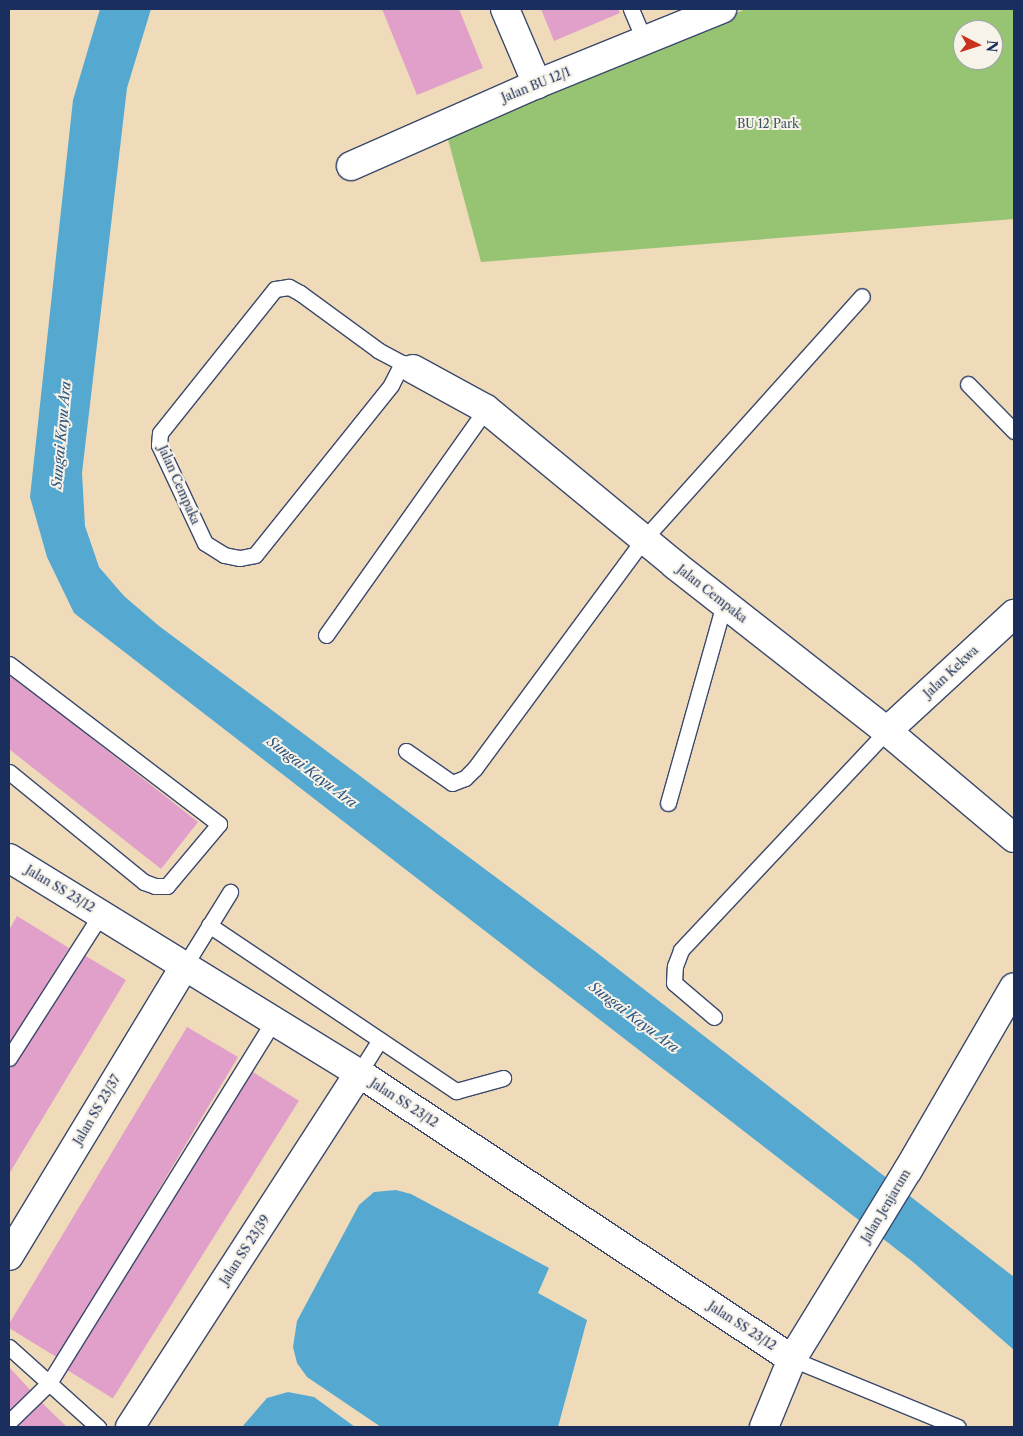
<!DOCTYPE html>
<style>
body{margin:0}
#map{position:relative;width:1023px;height:1436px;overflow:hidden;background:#efdbba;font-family:"Libre Caslon Text",serif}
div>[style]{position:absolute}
.green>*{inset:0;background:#96c472}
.water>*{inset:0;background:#55a9d1}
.building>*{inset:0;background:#e1a0c9;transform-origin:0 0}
.roads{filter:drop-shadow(1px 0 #3b496c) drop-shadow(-1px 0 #3b496c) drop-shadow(0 1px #3b496c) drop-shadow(0 -1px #3b496c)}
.service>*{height:15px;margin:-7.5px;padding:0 7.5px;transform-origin:7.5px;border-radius:7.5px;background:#fff}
.minor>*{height:28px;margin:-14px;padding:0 14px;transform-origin:14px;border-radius:14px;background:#fff}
span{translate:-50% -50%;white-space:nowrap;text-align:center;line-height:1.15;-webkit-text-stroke:4px #f7f3e8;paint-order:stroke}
.street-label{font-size:12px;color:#1b2f5e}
.park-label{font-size:12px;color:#3a5463}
.water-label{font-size:14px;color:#2c5480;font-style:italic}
.frame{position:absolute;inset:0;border:10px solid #1b2f5e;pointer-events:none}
.north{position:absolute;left:953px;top:20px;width:50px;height:50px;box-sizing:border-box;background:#f7f3e8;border:1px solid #9fa5b1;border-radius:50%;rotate:95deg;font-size:14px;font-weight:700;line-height:20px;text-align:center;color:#1b2f5e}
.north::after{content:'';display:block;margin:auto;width:18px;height:22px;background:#c8321e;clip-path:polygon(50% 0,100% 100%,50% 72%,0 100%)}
</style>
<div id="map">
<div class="green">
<i style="clip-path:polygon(evenodd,746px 9px,1014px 9px,1014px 219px,481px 262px,446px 132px,746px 9px,963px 30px,993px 30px,993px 60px,963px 60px,963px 30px)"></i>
</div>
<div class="water">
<i style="clip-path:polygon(100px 9px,151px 9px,127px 88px,82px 473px,85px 526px,99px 567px,124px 596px,159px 626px,596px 952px,1014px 1277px,1014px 1350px,913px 1262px,74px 613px,47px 557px,30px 497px,73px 100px)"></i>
<i style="clip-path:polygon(396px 1190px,411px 1194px,549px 1268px,538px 1293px,587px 1320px,558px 1427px,381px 1427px,307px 1377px,297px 1363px,293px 1347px,297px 1321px,359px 1205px,374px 1192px)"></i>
<i style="clip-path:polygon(288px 1392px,314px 1397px,355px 1427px,242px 1427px,267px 1398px)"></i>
</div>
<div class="building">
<i style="clip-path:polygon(382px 9px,459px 9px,483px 68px,417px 95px)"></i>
<i style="clip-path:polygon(541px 9px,618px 9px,620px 13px,554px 41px)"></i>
<i style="clip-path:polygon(9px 673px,198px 822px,161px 869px,9px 749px)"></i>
<i style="clip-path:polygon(17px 916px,69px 948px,9px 1045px,9px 930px)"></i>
<i style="clip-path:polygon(79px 952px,126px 980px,9px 1174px,9px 1069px)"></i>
<i style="clip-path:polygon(187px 1027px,238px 1057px,58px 1358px,9px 1328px,9px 1324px)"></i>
<i style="left:248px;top:1069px;width:60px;height:351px;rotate:32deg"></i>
<i style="clip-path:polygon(9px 1367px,33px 1393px,9px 1416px)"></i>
<i style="clip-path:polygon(37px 1398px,67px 1427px,9px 1427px)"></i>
</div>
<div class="roads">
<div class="service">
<i style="left:631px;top:9px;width:36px;rotate:67deg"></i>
<i style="left:402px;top:363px;width:27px;rotate:-152deg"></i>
<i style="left:378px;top:350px;width:97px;rotate:-143.8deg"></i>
<i style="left:300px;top:293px;width:13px;rotate:-151deg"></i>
<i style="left:289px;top:287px;width:14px;rotate:172deg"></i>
<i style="left:275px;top:289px;width:184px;rotate:128.6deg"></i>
<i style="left:160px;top:433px;width:12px;rotate:95deg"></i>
<i style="left:159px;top:445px;width:108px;rotate:64.9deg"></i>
<i style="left:205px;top:543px;width:22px;rotate:32deg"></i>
<i style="left:224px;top:555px;width:16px;rotate:11deg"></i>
<i style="left:240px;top:558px;width:15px;rotate:-11deg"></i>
<i style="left:255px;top:555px;width:218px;rotate:-51.3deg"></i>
<i style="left:391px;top:385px;width:25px;rotate:-63deg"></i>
<i style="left:402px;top:363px;width:13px;rotate:29deg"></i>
<i style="left:968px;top:384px;width:66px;rotate:45.6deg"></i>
<i style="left:326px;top:635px;width:277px;rotate:-54.7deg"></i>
<i style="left:9px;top:664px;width:264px;rotate:37.3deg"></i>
<i style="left:219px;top:824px;width:81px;rotate:130deg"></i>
<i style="left:167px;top:886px;width:12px;rotate:180deg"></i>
<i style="left:155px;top:886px;width:12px;rotate:-160deg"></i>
<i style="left:144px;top:882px;width:174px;rotate:-140.8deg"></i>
<i style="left:406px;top:751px;width:56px;rotate:34.8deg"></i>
<i style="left:452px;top:783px;width:14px;rotate:-21deg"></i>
<i style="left:465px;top:778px;width:14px;rotate:-45deg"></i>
<i style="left:475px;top:768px;width:285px;rotate:-53.6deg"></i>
<i style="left:644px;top:539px;width:326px;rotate:-48.1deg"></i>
<i style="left:668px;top:803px;width:207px;rotate:-74.3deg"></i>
<i style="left:209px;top:925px;width:298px;rotate:33.9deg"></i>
<i style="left:456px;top:1091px;width:49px;rotate:-15.5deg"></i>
<i style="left:185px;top:965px;width:86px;rotate:-58.3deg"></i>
<i style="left:714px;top:1017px;width:52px;rotate:-139.6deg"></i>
<i style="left:674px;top:983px;width:17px;rotate:-87deg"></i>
<i style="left:675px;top:966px;width:17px;rotate:-69deg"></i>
<i style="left:681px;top:950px;width:301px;rotate:-46.8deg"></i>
<i style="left:9px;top:1058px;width:171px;rotate:-57.4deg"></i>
<i style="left:359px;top:1073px;width:39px;rotate:-58deg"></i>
<i style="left:9px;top:1347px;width:120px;rotate:42deg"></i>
<i style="left:792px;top:1359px;width:179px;rotate:22.3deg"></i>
<i style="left:9px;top:1422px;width:56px;rotate:-44.3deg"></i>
<i style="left:49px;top:1383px;width:427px;rotate:-58.2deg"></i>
</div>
<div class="minor">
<i style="left:505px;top:9px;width:82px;rotate:66.9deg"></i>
<i style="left:351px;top:166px;width:203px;rotate:-23.8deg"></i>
<i style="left:537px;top:84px;width:200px;rotate:-22.1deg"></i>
<i style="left:413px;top:369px;width:83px;rotate:28.7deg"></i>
<i style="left:486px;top:409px;width:245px;rotate:39.5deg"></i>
<i style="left:675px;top:565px;width:269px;rotate:38.1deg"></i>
<i style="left:887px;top:731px;width:166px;rotate:40.1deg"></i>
<i style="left:887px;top:731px;width:173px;rotate:-42.7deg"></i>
<i style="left:9px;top:858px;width:411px;rotate:31.6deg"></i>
<i style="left:359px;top:1073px;width:519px;rotate:33.45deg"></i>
<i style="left:9px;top:1256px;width:340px;rotate:-58.8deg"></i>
<i style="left:130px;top:1427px;width:422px;rotate:-57.1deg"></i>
<i style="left:764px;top:1427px;width:74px;rotate:-67.6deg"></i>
<i style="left:792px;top:1359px;width:222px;rotate:-58.5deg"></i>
<i style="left:908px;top:1170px;width:211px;rotate:-59.9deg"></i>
</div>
</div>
<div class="street-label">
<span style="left:536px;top:85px;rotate:-22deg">Jalan BU 12/1</span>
<span style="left:179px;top:485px;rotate:66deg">Jalan Cempaka</span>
<span style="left:712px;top:594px;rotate:38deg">Jalan Cempaka</span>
<span style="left:951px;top:672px;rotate:-43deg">Jalan Kekwa</span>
<span style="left:60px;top:889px;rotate:31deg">Jalan SS 23/12</span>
<span style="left:404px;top:1103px;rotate:33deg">Jalan SS 23/12</span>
<span style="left:97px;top:1110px;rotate:-59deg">Jalan SS 23/37</span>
<span style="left:886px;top:1206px;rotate:-59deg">Jalan Jenjarum</span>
<span style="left:245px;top:1250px;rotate:-57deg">Jalan SS 23/39</span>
<span style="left:742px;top:1326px;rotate:33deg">Jalan SS 23/12</span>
</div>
<div class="park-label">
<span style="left:768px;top:124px">BU 12 Park</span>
</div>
<div class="water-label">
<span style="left:61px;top:435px;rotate:-85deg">Sungai Kayu Ara</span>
<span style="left:312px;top:772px;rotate:37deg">Sungai Kayu Ara</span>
<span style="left:634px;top:1017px;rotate:37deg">Sungai Kayu Ara</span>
</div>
<div class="frame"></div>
<div class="north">N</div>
</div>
